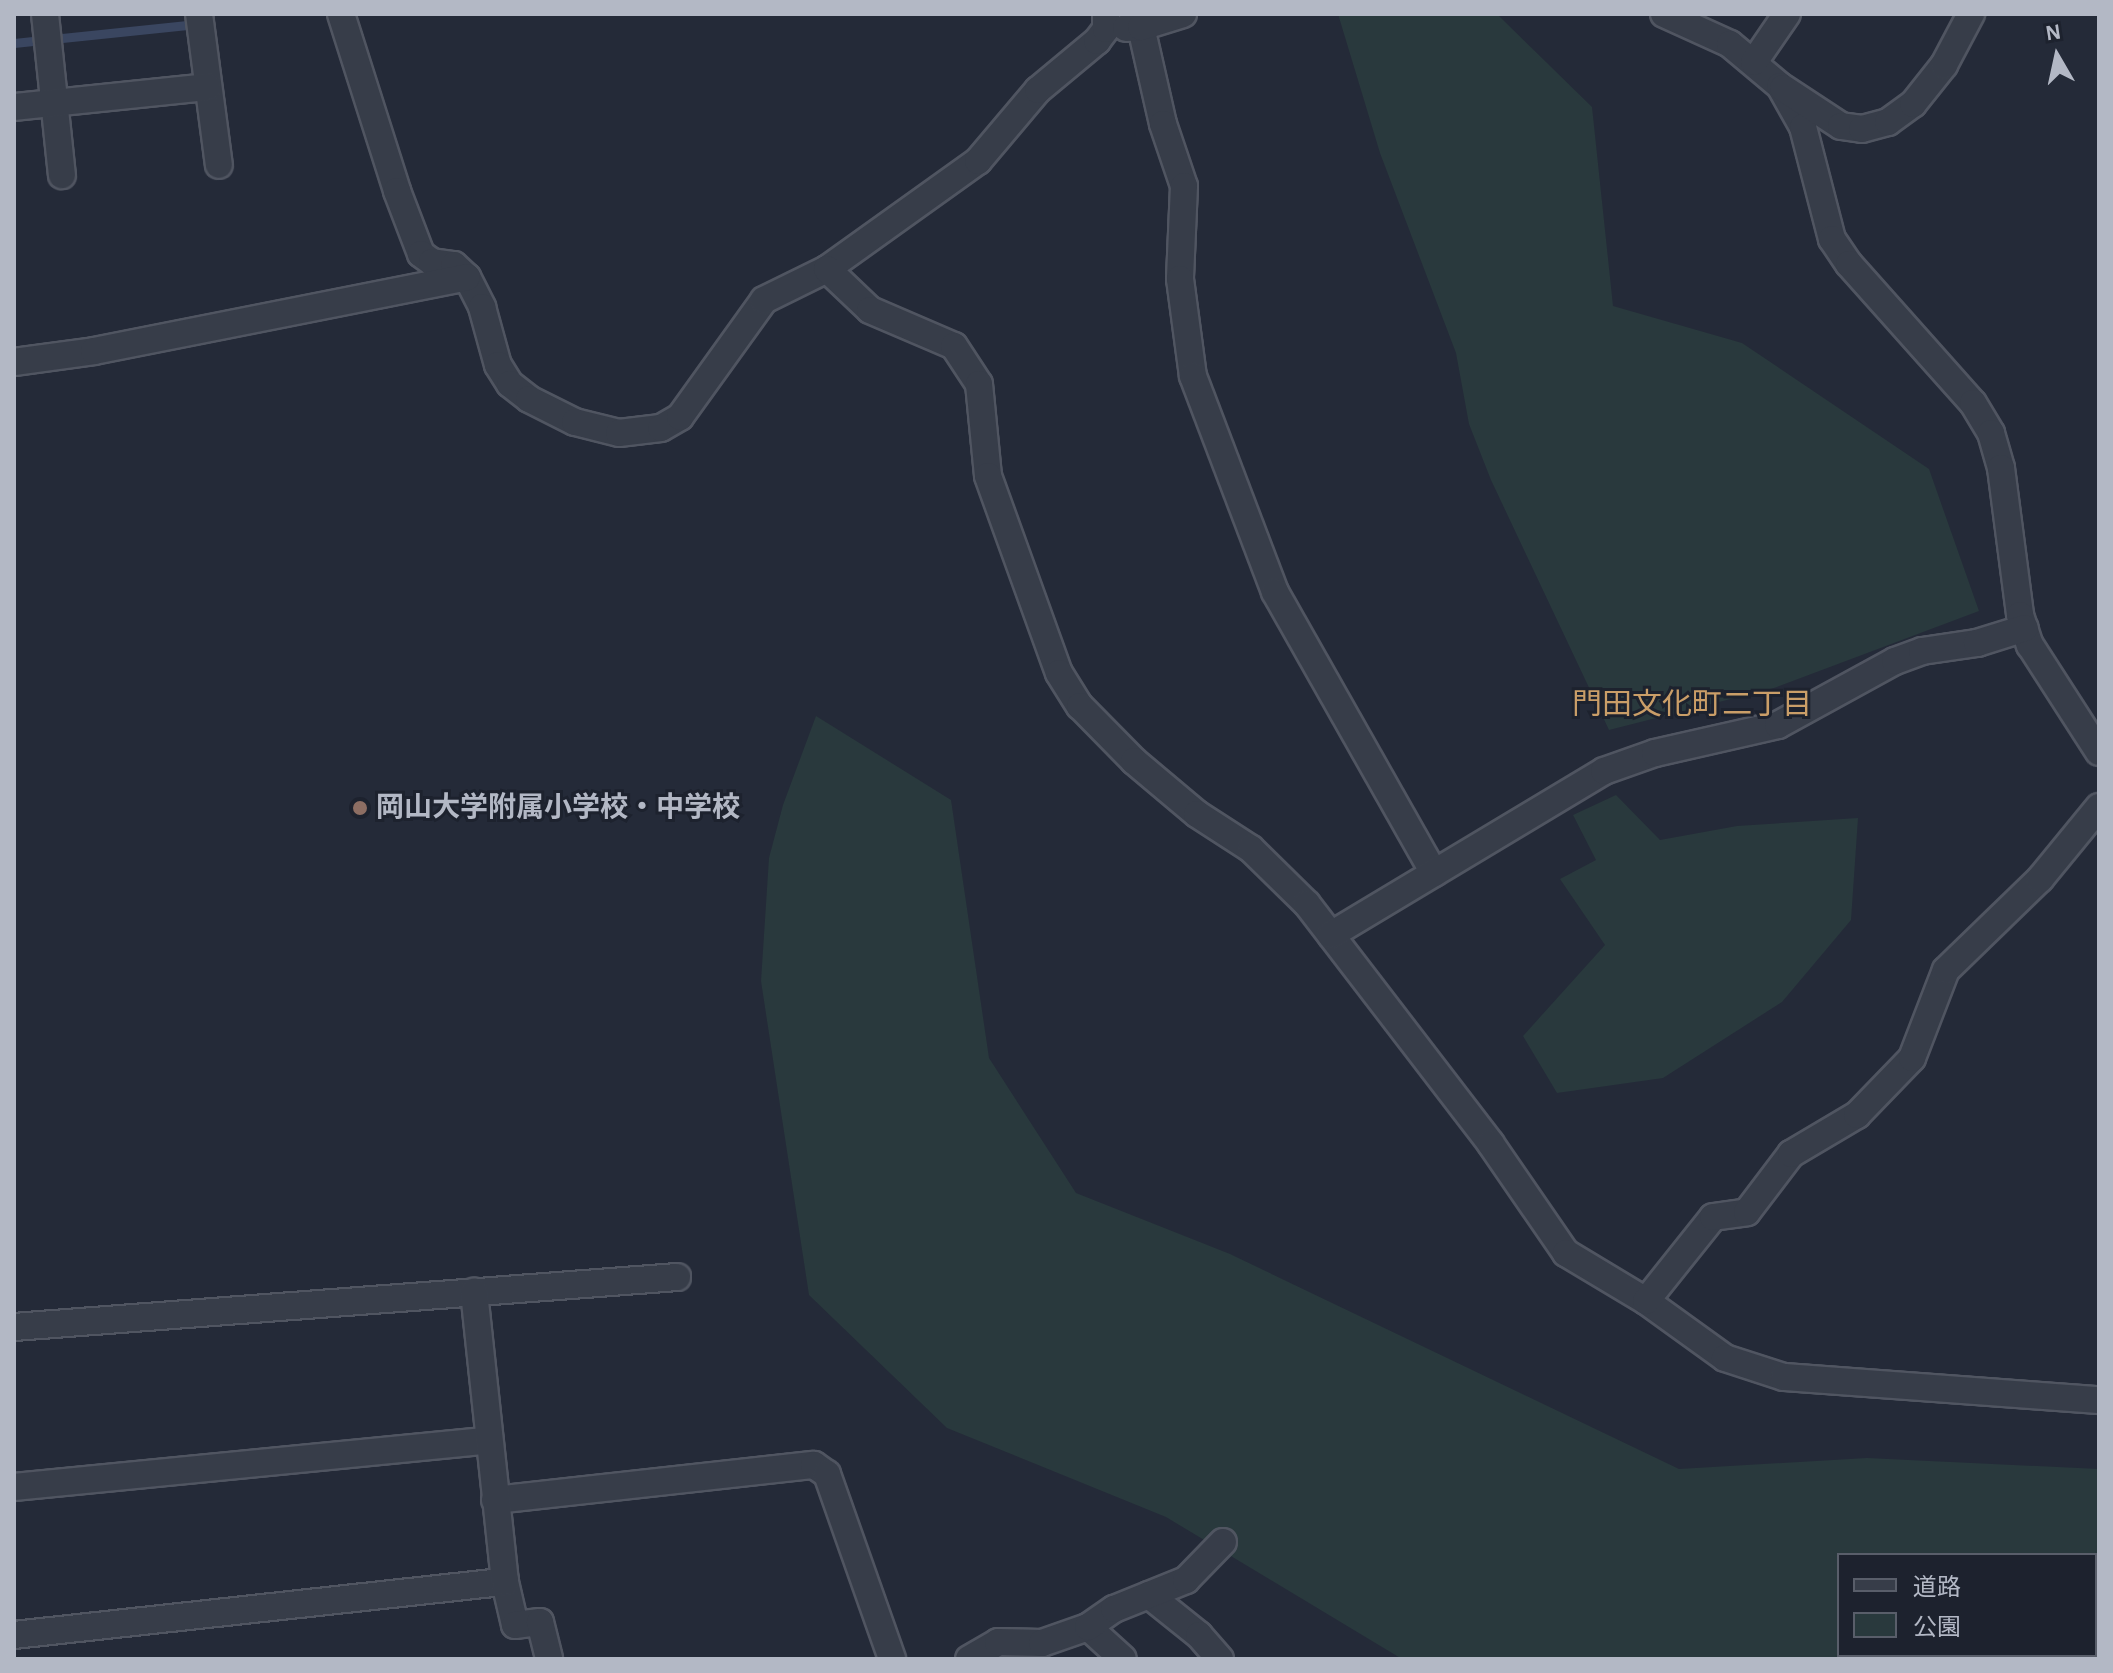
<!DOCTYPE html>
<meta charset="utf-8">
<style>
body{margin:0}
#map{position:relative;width:2113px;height:1673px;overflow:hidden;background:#242a38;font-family:"Alegreya Sans","Noto Sans JP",sans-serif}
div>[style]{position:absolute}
.green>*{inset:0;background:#29393d}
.stream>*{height:9px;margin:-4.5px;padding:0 4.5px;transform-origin:4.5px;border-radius:4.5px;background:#3a4660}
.roads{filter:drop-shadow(2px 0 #505561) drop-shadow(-2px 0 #505561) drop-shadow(0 2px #505561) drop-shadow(0 -2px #505561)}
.street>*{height:26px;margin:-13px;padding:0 13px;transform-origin:13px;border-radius:13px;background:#373d49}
.dots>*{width:22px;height:22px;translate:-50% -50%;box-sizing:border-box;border:4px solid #1d222e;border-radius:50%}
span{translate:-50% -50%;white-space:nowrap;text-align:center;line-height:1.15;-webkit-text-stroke:6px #1d222e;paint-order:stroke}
.poi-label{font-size:28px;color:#b3b8c5;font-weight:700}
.left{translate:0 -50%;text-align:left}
.neighbourhood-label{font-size:30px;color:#ca9e68}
.frame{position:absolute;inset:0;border:16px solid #b3b8c5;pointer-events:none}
.legend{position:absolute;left:1837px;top:1553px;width:260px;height:104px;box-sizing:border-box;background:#1d222e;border:2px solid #595e6a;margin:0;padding:10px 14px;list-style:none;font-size:24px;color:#b3b8c5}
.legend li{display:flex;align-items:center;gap:16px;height:40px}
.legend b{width:40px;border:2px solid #595e6a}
.north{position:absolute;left:2017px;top:16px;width:80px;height:80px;-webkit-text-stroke:6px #1d222e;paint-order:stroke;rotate:351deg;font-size:22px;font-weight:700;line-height:32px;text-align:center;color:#b3b8c5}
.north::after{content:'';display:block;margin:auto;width:28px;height:36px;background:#b3b8c5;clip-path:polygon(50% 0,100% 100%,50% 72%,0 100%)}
</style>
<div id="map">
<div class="green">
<i style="clip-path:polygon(1338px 14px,1497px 14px,1592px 107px,1613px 306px,1742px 343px,1929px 469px,1979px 611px,1774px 688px,1609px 730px,1491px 480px,1469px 424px,1456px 353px,1380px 153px)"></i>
<i style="clip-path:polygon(evenodd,816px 716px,951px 800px,989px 1058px,1076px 1193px,1230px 1254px,1679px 1469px,1867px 1458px,2099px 1469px,2099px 1659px,1402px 1659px,1166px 1517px,947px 1428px,809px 1295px,761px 981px,769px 858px,783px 805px,816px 716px,1839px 1555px,2095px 1555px,2095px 1655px,1839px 1655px,1839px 1555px)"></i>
<i style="clip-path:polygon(1616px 795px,1660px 840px,1737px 826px,1858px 818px,1851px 920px,1782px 1002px,1663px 1078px,1557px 1093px,1523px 1036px,1605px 945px,1560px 879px,1596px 860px,1573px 815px)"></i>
</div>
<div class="stream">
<i style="left:62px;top:38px;width:126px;rotate:-5.9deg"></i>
<i style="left:14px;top:43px;width:19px;rotate:-6deg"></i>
</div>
<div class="roads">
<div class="street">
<i style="left:45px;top:14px;width:162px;rotate:84deg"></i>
<i style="left:199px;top:14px;width:152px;rotate:82.5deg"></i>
<i style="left:341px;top:14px;width:186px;rotate:72.4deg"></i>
<i style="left:397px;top:191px;width:67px;rotate:69.1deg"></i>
<i style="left:421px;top:254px;width:14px;rotate:36deg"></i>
<i style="left:432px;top:262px;width:22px;rotate:8deg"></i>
<i style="left:454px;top:265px;width:18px;rotate:43deg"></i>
<i style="left:467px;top:277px;width:34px;rotate:63deg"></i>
<i style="left:482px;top:307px;width:60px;rotate:74.6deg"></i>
<i style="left:498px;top:365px;width:22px;rotate:58deg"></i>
<i style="left:510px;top:384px;width:24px;rotate:38deg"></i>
<i style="left:529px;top:399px;width:51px;rotate:26.6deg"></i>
<i style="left:575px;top:422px;width:45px;rotate:14deg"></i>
<i style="left:619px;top:433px;width:42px;rotate:-6.8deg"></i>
<i style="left:661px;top:428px;width:22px;rotate:-30deg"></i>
<i style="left:680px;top:417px;width:144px;rotate:-54.3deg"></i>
<i style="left:764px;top:300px;width:70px;rotate:-26.2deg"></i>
<i style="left:827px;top:269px;width:186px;rotate:-35.6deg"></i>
<i style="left:978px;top:161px;width:93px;rotate:-49.8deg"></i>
<i style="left:1038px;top:90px;width:77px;rotate:-39.7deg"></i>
<i style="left:1097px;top:41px;width:15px;rotate:-53deg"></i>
<i style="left:1106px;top:29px;width:15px;rotate:-90deg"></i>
<i style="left:1664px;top:14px;width:72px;rotate:24.4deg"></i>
<i style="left:1730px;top:44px;width:65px;rotate:40deg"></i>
<i style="left:1780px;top:86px;width:47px;rotate:60.7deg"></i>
<i style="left:1803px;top:127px;width:116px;rotate:75.5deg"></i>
<i style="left:1832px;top:239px;width:30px;rotate:56deg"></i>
<i style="left:1849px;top:264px;width:186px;rotate:48.3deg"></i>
<i style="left:1973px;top:403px;width:35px;rotate:59deg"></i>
<i style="left:1991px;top:433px;width:36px;rotate:74deg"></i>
<i style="left:2001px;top:468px;width:148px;rotate:82.6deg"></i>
<i style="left:2020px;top:615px;width:32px;rotate:72deg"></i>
<i style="left:2030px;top:645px;width:127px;rotate:57.2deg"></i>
<i style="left:1141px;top:27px;width:99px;rotate:77.2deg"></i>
<i style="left:1163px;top:124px;width:65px;rotate:71.3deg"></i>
<i style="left:1184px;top:186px;width:93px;rotate:92.5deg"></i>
<i style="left:1180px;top:279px;width:98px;rotate:82.4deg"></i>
<i style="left:1193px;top:376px;width:231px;rotate:69.2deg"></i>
<i style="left:1275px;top:592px;width:323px;rotate:60.5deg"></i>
<i style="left:1126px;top:28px;width:15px;rotate:-4deg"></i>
<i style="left:1141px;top:27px;width:44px;rotate:-17.2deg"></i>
<i style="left:1754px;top:62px;width:58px;rotate:-55.5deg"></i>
<i style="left:1783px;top:88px;width:69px;rotate:33.2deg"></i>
<i style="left:1841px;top:126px;width:21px;rotate:8deg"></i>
<i style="left:1862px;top:129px;width:27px;rotate:-15deg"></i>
<i style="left:1888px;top:122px;width:31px;rotate:-36deg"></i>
<i style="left:1913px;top:104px;width:50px;rotate:-51.5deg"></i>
<i style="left:1944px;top:65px;width:58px;rotate:-62.1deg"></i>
<i style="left:14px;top:107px;width:195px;rotate:-5.9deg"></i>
<i style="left:827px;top:269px;width:59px;rotate:43.6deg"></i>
<i style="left:870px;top:310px;width:91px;rotate:23.2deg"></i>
<i style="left:954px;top:346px;width:45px;rotate:56.7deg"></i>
<i style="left:979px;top:384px;width:92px;rotate:84.4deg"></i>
<i style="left:988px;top:476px;width:209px;rotate:70.2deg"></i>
<i style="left:1059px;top:673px;width:39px;rotate:58deg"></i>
<i style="left:1080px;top:706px;width:77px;rotate:45.5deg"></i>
<i style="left:1134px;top:761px;width:82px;rotate:40.1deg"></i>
<i style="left:1197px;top:814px;width:64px;rotate:32.9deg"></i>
<i style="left:1251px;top:849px;width:78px;rotate:44.5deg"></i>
<i style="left:1307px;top:904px;width:302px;rotate:52.5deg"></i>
<i style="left:1491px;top:1144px;width:132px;rotate:55.5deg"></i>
<i style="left:1566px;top:1253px;width:93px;rotate:31deg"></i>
<i style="left:1646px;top:1301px;width:97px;rotate:35.8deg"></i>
<i style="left:1725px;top:1358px;width:62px;rotate:17.9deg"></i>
<i style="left:1784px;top:1377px;width:316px;rotate:4.2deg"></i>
<i style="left:14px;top:362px;width:81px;rotate:-7.8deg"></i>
<i style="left:94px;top:351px;width:380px;rotate:-11.2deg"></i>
<i style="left:1331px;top:935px;width:318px;rotate:-31deg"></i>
<i style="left:1604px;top:771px;width:54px;rotate:-19.4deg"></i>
<i style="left:1655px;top:753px;width:126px;rotate:-12.8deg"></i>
<i style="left:1778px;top:725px;width:133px;rotate:-28.7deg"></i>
<i style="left:1895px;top:661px;width:29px;rotate:-20deg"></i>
<i style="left:1922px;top:651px;width:56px;rotate:-8.3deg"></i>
<i style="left:1977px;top:643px;width:50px;rotate:-17.4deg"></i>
<i style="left:1646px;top:1301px;width:107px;rotate:-51.4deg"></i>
<i style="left:1713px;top:1217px;width:34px;rotate:-8deg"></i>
<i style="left:1747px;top:1212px;width:73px;rotate:-52.8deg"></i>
<i style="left:1791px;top:1154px;width:77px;rotate:-30.6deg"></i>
<i style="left:1857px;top:1115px;width:79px;rotate:-46deg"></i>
<i style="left:1912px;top:1058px;width:94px;rotate:-68.9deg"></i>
<i style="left:1946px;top:970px;width:131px;rotate:-44.1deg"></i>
<i style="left:2040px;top:879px;width:93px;rotate:-50.7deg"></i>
<i style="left:14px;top:1327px;width:665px;rotate:-4.31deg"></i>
<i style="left:14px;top:1487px;width:475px;rotate:-5.6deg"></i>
<i style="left:495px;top:1500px;width:321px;rotate:-6.3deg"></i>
<i style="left:814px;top:1465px;width:16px;rotate:35deg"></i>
<i style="left:827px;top:1474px;width:196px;rotate:70.6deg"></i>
<i style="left:505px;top:1582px;width:44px;rotate:76.9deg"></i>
<i style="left:515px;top:1625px;width:25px;rotate:-7deg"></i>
<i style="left:540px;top:1622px;width:38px;rotate:76deg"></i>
<i style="left:1149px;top:1595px;width:64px;rotate:38.7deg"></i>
<i style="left:1199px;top:1635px;width:32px;rotate:49deg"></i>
<i style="left:1088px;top:1627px;width:47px;rotate:42.4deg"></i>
<i style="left:14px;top:1635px;width:494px;rotate:-6.2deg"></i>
<i style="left:505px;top:1582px;width:292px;rotate:-96.1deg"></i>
<i style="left:969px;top:1659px;width:34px;rotate:-30deg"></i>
<i style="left:998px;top:1642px;width:44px;rotate:1.3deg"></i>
<i style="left:1042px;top:1643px;width:49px;rotate:-19.2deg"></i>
<i style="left:1088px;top:1627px;width:32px;rotate:-35deg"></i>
<i style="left:1114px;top:1609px;width:78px;rotate:-21.9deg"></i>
<i style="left:1186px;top:1580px;width:53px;rotate:-45.8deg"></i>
</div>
</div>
<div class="dots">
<i style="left:360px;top:808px;background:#8d6e63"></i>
</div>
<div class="poi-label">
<span class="left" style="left:376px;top:808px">岡山大学附属小学校・中学校</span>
</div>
<div class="neighbourhood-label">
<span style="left:1692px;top:705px">門田文化町二丁目</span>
</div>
<div class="frame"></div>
<ul class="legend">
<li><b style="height:10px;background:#373d49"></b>道路</li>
<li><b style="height:22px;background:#29393d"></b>公園</li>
</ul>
<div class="north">N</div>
</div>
